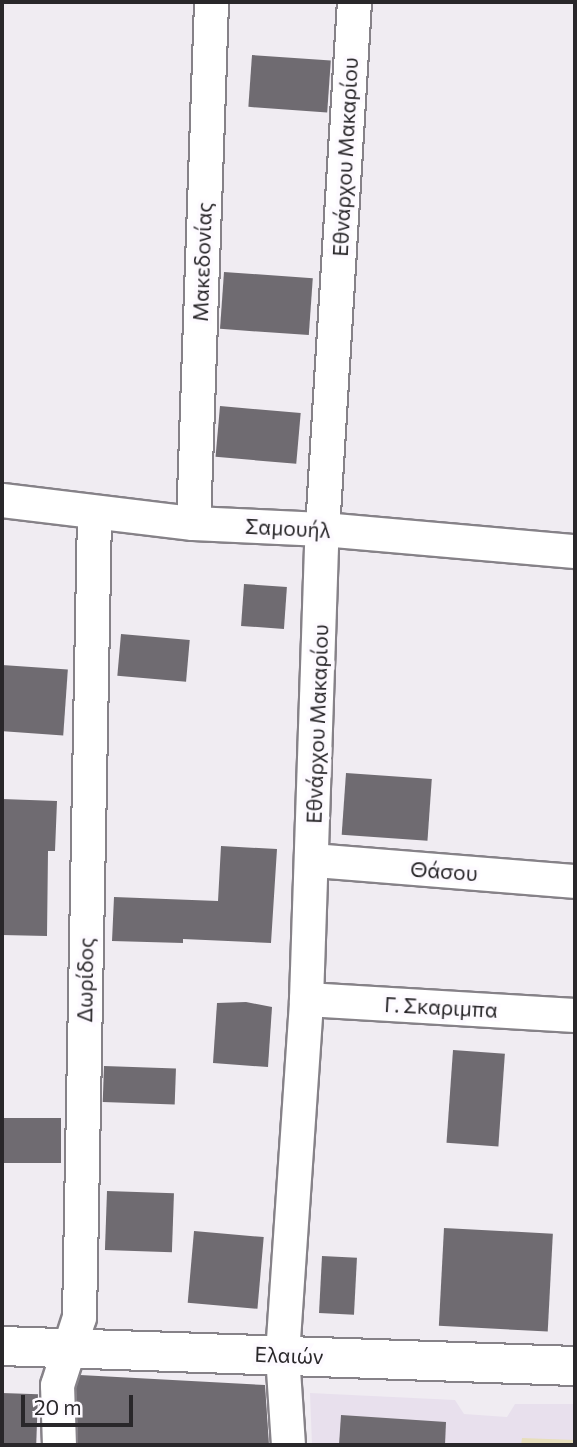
<!DOCTYPE html>
<meta charset="utf-8">
<style>
body{margin:0}
#map{position:relative;width:577px;height:1447px;overflow:hidden;background:#f0ecf2;font-family:Commissioner,sans-serif}
div>[style]{position:absolute}
.built>*{inset:0;background:#e8e0ed}
.green>*{inset:0;background:#e7debc}
.building>*{inset:0;background:#6f6b71;transform-origin:0 0}
.roads{filter:drop-shadow(2px 0 #868288) drop-shadow(-2px 0 #868288) drop-shadow(0 2px #868288) drop-shadow(0 -2px #868288)}
.minor>*{height:33px;margin:-16.5px;padding:0 16.5px;transform-origin:16.5px;border-radius:16.5px;background:#fff}
.tertiary>*{height:38px;margin:-19px;padding:0 19px;transform-origin:19px;border-radius:19px;background:#fff}
span{translate:-50% -50%;white-space:nowrap;text-align:center;line-height:1.15;-webkit-text-stroke:7px #fdfaff;paint-order:stroke}
.street-label{font-size:21px;color:#29272a}
.frame{position:absolute;inset:0;border:4px solid #29272a;pointer-events:none}
.scale{position:absolute;left:21px;top:1395px;width:112px;height:32px;box-sizing:border-box;border:4px solid #29272a;border-top:0;padding-left:9px;font-size:21px;line-height:24px;white-space:nowrap;color:#29272a;-webkit-text-stroke:5px #fdfaff;paint-order:stroke}
</style>
<div id="map">
<div class="built">
<i style="clip-path:polygon(310px 1393px,455px 1400px,464px 1414px,507px 1417px,515px 1404px,575px 1404px,575px 1445px,312px 1445px)"></i>
</div>
<div class="green">
<i style="clip-path:polygon(522px 1438px,575px 1440px,575px 1445px,521px 1445px)"></i>
</div>
<div class="building">
<i style="left:252px;top:55px;width:79px;height:52px;rotate:4deg"></i>
<i style="left:224px;top:272px;width:89px;height:57px;rotate:4deg"></i>
<i style="left:220px;top:406px;width:81px;height:51px;rotate:5deg"></i>
<i style="left:244px;top:584px;width:43px;height:42px;rotate:4deg"></i>
<i style="left:121px;top:634px;width:69px;height:42px;rotate:5deg"></i>
<i style="left:2px;top:665px;width:66px;height:66px;rotate:4deg"></i>
<i style="left:346px;top:773px;width:86px;height:62px;rotate:4deg"></i>
<i style="clip-path:polygon(2px 799px,57px 801px,55px 851px,48px 851px,47px 936px,2px 935px)"></i>
<i style="clip-path:polygon(221px 846px,277px 849px,271px 943px,183px 939px,183px 943px,112px 941px,114px 897px,218px 901px)"></i>
<i style="clip-path:polygon(246px 1002px,272px 1007px,268px 1067px,213px 1063px,217px 1003px)"></i>
<i style="left:453px;top:1050px;width:52px;height:93px;rotate:4deg"></i>
<i style="left:104px;top:1066px;width:72px;height:36px;rotate:2deg"></i>
<i style="left:2px;top:1118px;width:59px;height:45px"></i>
<i style="left:107px;top:1191px;width:67px;height:59px;rotate:2deg"></i>
<i style="left:444px;top:1228px;width:109px;height:98px;rotate:3deg"></i>
<i style="left:194px;top:1231px;width:70px;height:72px;rotate:5deg"></i>
<i style="left:322px;top:1256px;width:35px;height:57px;rotate:3deg"></i>
<i style="clip-path:polygon(80px 1375px,265px 1385px,269px 1445px,78px 1445px,76px 1388px)"></i>
<i style="left:2px;top:1393px;width:36px;height:52px;rotate:2deg"></i>
<i style="clip-path:polygon(341px 1415px,446px 1422px,445px 1445px,339px 1445px)"></i>
</div>
<div class="roads">
<div class="minor">
<i style="left:2px;top:500px;width:192px;rotate:6.9deg"></i>
<i style="left:193px;top:523px;width:129px;rotate:2.7deg"></i>
<i style="left:322px;top:529px;width:254px;rotate:5deg"></i>
<i style="left:193px;top:523px;width:521px;rotate:-88.02deg"></i>
<i style="left:313px;top:860px;width:263px;rotate:4.6deg"></i>
<i style="left:306px;top:999px;width:269px;rotate:3.4deg"></i>
<i style="left:59px;top:1445px;width:60px;rotate:-91.9deg"></i>
<i style="left:57px;top:1385px;width:71px;rotate:-72.1deg"></i>
<i style="left:79px;top:1317px;width:805px;rotate:-88.93deg"></i>
<i style="left:288px;top:1445px;width:91px;rotate:-93.8deg"></i>
<i style="left:282px;top:1354px;width:356px;rotate:-86.1deg"></i>
<i style="left:306px;top:999px;width:470px;rotate:-88.1deg"></i>
<i style="left:322px;top:529px;width:528px;rotate:-86.53deg"></i>
</div>
<div class="tertiary">
<i style="left:2px;top:1346px;width:573px;rotate:2deg"></i>
</div>
</div>
<div class="street-label">
<span style="left:345px;top:157px;rotate:-87deg">Εθνάρχου Μακαρίου</span>
<span style="left:202px;top:262px;rotate:-88deg">Μακεδονίας</span>
<span style="left:288px;top:528px;rotate:3deg">Σαμουήλ</span>
<span style="left:317px;top:724px;rotate:-88deg">Εθνάρχου Μακαρίου</span>
<span style="left:444px;top:871px;rotate:4deg">Θάσου</span>
<span style="left:85px;top:980px;rotate:-89deg">Δωρίδος</span>
<span style="left:441px;top:1007px;rotate:3deg">Γ. Σκαριμπα</span>
<span style="left:289px;top:1355px;rotate:2deg">Ελαιών</span>
</div>
<div class="frame"></div>
<div class="scale">20 m</div>
</div>
